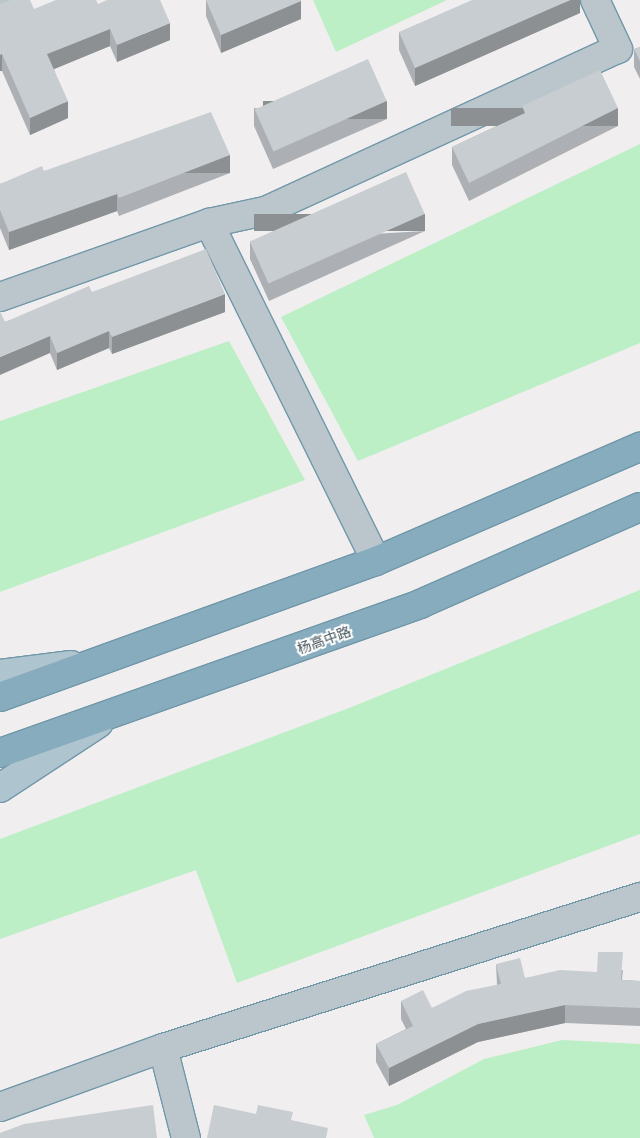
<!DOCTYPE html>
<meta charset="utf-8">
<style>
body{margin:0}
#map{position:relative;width:640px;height:1138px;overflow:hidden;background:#f1eeef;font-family:"PT Sans","Noto Sans SC",sans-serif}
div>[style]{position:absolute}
.green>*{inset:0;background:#bcefc6}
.roads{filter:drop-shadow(1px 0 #7198a9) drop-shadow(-1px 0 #7198a9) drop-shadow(0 1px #7198a9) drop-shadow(0 -1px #7198a9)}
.minor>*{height:28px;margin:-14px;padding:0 14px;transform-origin:14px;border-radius:14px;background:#bac6cc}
.major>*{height:28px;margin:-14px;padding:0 14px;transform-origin:14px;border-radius:14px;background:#aec4ce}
.highway>*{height:28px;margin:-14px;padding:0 14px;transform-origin:14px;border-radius:14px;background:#86acbe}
.wall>*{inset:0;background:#acb0b4}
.shaded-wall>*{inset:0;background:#8c9092;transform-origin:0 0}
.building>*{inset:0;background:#c8cdd1;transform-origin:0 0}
span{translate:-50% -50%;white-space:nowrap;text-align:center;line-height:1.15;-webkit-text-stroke:4px #fff;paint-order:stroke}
.street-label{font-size:14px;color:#46565c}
</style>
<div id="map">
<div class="green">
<i style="clip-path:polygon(313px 0,447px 0,336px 52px)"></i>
<i style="clip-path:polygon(640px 144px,640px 343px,358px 461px,281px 317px)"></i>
<i style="clip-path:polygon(229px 341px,305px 480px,0 592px,0 421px)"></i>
<i style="clip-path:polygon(640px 590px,640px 834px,237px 983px,196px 870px,0 939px,0 839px,349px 708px)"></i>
<i style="clip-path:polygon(562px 1040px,640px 1044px,640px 1138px,374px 1138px,364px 1115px,397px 1105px,484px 1059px)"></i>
</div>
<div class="roads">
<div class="minor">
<i style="left:0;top:2px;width:8px;rotate:-14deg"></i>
<i style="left:209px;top:223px;width:57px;rotate:-12.1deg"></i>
<i style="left:265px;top:211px;width:388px;rotate:-24.7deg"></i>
<i style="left:618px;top:49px;width:54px;rotate:-115.1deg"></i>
<i style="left:0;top:297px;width:222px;rotate:-19.5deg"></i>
<i style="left:209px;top:223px;width:377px;rotate:63.7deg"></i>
<i style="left:163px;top:1048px;width:93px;rotate:75.7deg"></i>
<i style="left:0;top:1107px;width:173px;rotate:-19.9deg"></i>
<i style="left:163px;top:1048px;width:500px;rotate:-17.57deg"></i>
</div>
<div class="major">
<i style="left:0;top:674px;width:72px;rotate:-7.2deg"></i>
<i style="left:0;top:788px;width:118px;rotate:-33.3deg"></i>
</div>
<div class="highway">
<i style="left:0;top:697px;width:400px;rotate:-19.9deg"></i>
<i style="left:376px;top:561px;width:288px;rotate:-23.4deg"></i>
<i style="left:0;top:753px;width:446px;rotate:-19.5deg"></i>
<i style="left:420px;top:604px;width:240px;rotate:-23.8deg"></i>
</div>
</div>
<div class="wall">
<i style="clip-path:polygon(206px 0,301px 0,301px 19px,221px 53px,206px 16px)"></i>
<i style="clip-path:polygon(580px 0,580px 13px,415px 86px,399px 50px,399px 32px)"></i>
<i style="clip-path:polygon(0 4px,34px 9px,170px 40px,117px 62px,110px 46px,54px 69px,68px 118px,30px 135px,2px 71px)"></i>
<i style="clip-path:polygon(640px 47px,640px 79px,634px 67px,634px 49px)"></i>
<i style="clip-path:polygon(522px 106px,618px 126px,469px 201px,452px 165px,452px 147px,522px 114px)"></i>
<i style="clip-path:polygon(254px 108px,387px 119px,273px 169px,254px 126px)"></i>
<i style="clip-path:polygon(44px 171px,230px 173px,119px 216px,117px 211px,9px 250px,0 228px,0 184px)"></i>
<i style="clip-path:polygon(425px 231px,269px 301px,250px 259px,250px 241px)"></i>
<i style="clip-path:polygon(92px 292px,225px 312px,112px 354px,109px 348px,57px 370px,50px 353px,5px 322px)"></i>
<i style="clip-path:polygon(496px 964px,525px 978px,623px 970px,622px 980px,640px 981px,640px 1026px,565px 1023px,478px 1042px,389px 1086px,376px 1062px,376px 1044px,406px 1029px,401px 1019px,401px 1001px,432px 1008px,497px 985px)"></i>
</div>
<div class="shaded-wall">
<i style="clip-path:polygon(570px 0,580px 0,580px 13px,415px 86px,415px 68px)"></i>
<i style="clip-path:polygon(301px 1px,301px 19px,221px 53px,221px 35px)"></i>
<i style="clip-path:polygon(170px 23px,170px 40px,117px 62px,117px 45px)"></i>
<i style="clip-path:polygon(110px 29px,110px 46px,47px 72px,47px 54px)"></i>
<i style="left:2px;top:54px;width:17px;height:2px;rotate:90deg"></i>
<i style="clip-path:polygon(68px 101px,68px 118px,30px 135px,30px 118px)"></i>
<i style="left:387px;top:101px;width:18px;height:124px;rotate:90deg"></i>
<i style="left:618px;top:108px;width:18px;height:167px;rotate:90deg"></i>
<i style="left:230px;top:155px;width:18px;height:119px;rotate:90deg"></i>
<i style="clip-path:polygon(117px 194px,117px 211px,9px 250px,9px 232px)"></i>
<i style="left:425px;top:214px;width:17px;height:171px;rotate:90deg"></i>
<i style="clip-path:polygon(225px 294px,225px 312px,112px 354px,112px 337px)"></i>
<i style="clip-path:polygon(109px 331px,109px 348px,57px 370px,57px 353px)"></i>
<i style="clip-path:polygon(50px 336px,50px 353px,0 375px,0 357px)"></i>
<i style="clip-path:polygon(565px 1005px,565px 1023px,478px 1042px,389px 1086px,389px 1068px,478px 1024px)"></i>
</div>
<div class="building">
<i style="clip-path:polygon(11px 0,30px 0,34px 9px,56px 0,96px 0,98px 4px,107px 0,160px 0,170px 23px,117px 45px,110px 29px,47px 54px,68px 101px,30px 118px,2px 54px,0 55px,0 4px)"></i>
<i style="clip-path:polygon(206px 0,301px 0,301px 1px,221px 35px)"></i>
<i style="clip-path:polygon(472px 0,570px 0,415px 68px,399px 32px)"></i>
<i style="clip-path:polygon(640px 47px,640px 61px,634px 49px)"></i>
<i style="left:368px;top:59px;width:46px;height:124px;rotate:66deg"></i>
<i style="clip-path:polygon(600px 70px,618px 108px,469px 183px,452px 147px,525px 113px,522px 106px)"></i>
<i style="clip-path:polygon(211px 112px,230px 155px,119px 198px,117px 194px,9px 232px,0 210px,0 184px,42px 166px,44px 171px)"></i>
<i style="left:406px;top:172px;width:46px;height:171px;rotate:66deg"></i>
<i style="clip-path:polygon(206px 249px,225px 294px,112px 337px,109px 331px,57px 353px,50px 336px,0 357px,0 311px,5px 322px,89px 286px,92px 292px)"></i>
<i style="clip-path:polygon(598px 952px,623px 952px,621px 980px,640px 981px,640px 1008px,565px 1005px,478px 1024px,389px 1068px,376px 1044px,413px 1026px,401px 1001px,423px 990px,432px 1008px,466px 991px,501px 984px,496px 964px,520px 958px,525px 978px,560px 970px,597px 972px)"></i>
<i style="clip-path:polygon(153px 1105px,157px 1138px,0 1138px,0 1133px,24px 1124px)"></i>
<i style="clip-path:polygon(214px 1105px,256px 1114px,258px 1105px,293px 1112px,291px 1120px,328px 1128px,326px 1138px,207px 1138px)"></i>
</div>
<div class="street-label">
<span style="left:324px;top:640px;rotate:-20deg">杨高中路</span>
</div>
</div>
